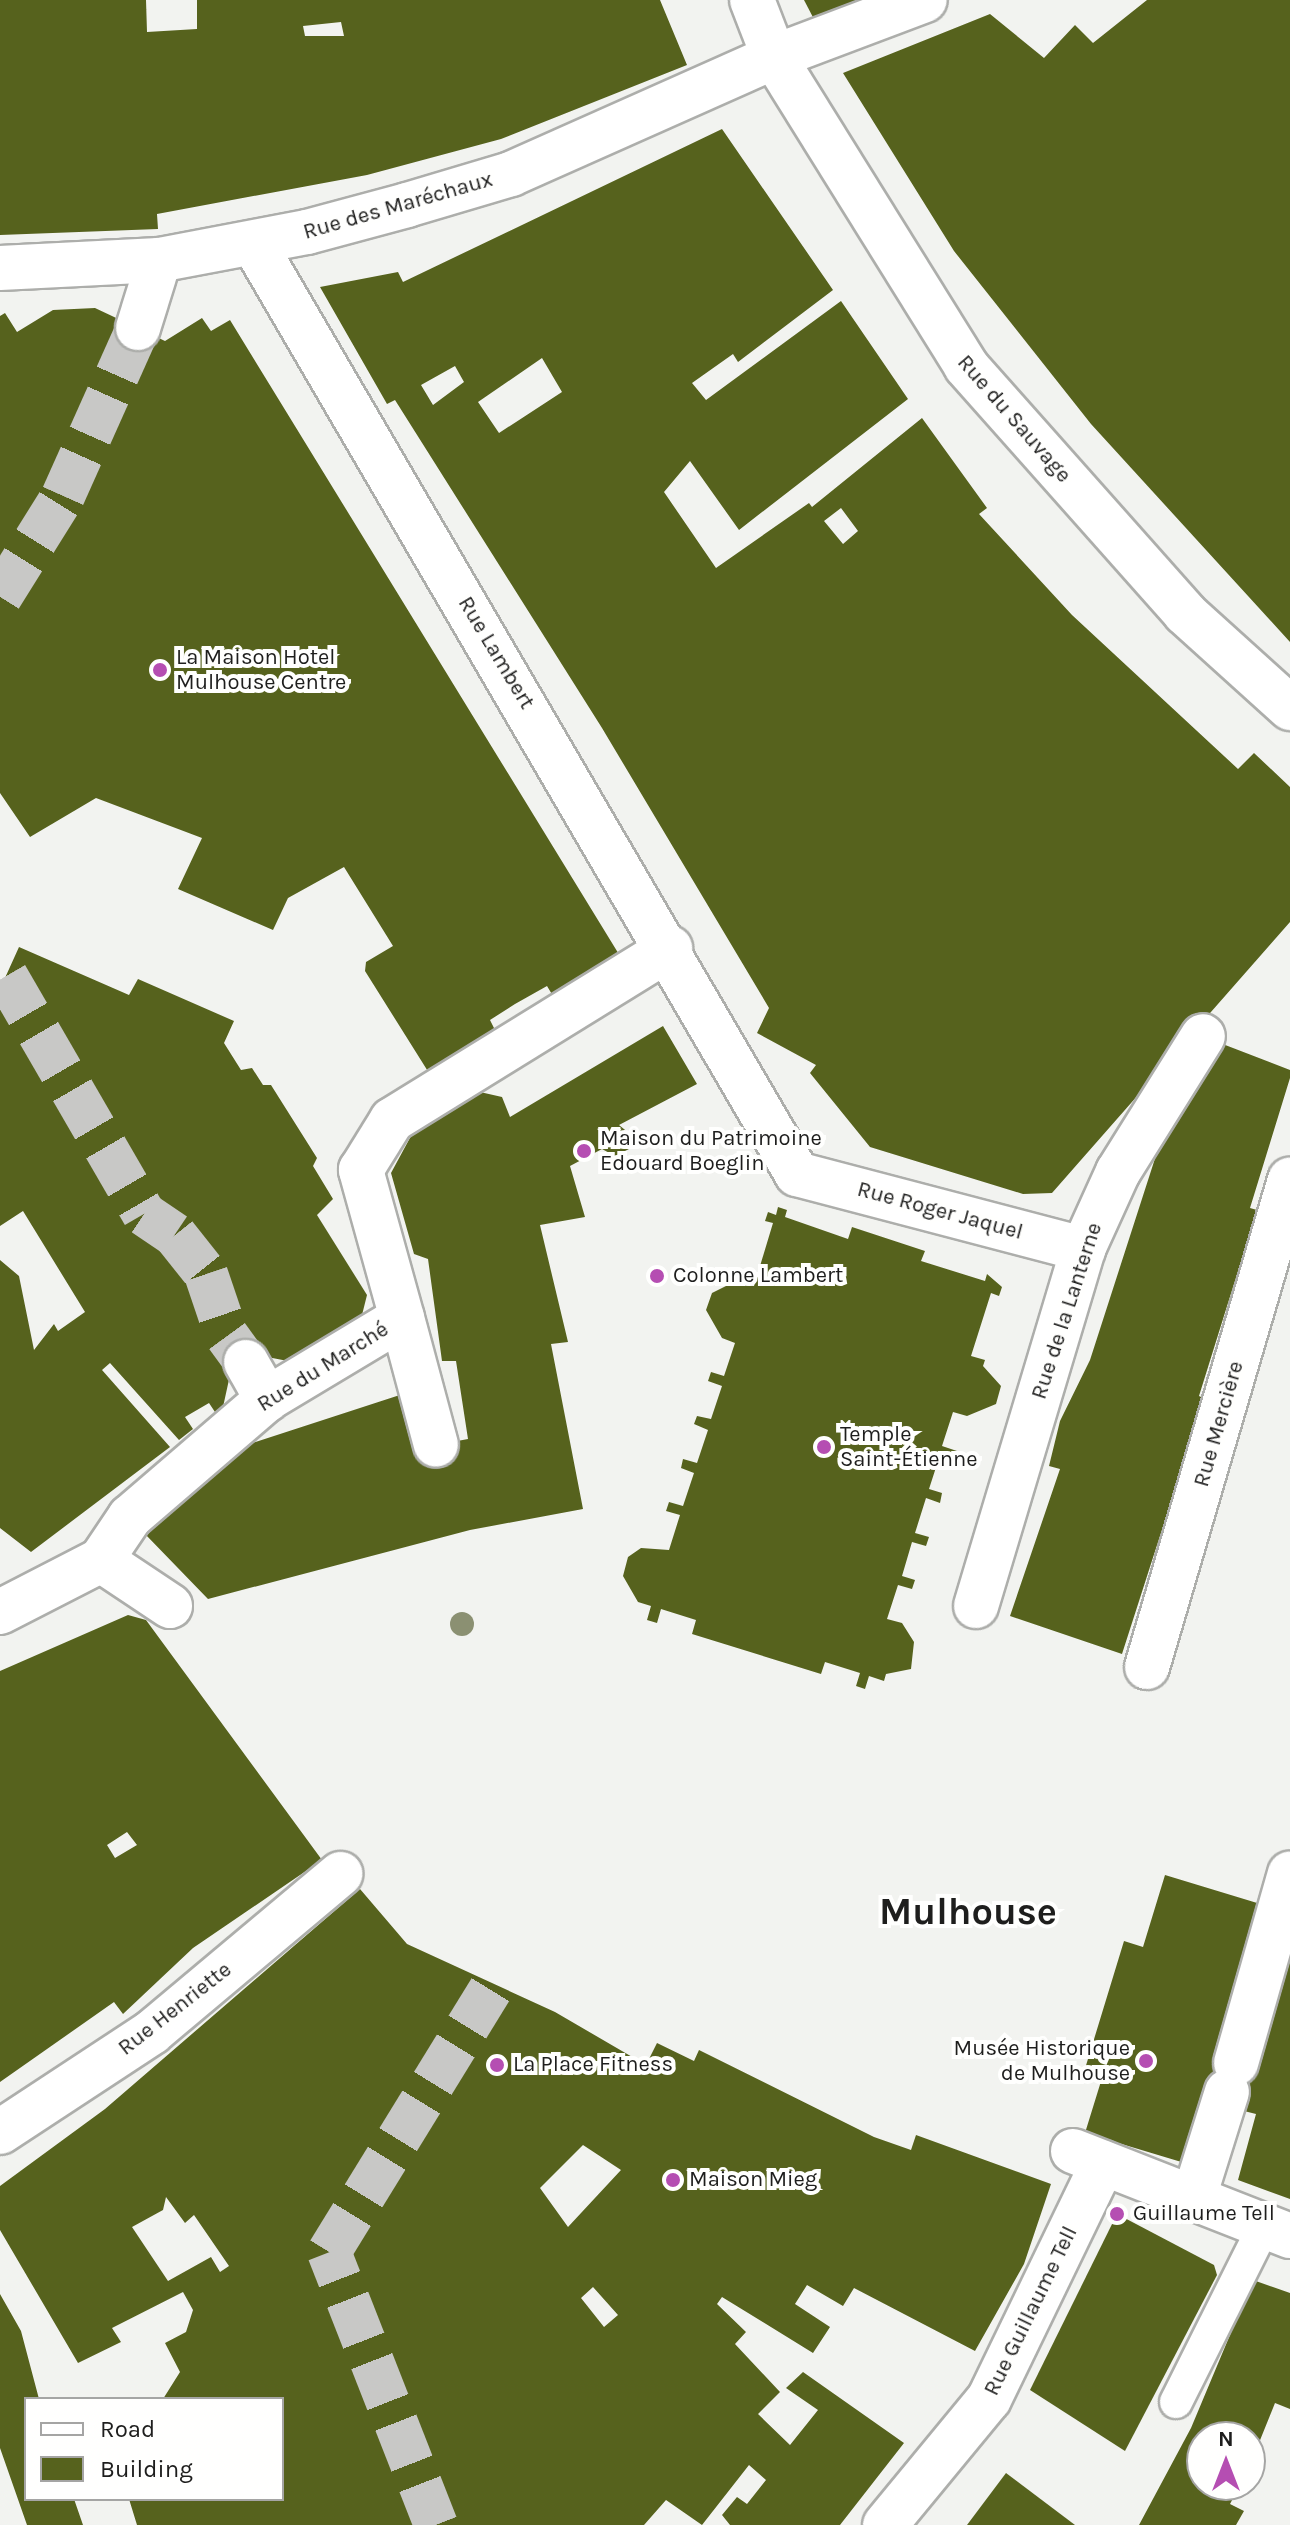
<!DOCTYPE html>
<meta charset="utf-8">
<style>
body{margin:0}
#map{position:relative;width:1290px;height:2525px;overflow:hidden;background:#f2f3f0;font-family:Karla,sans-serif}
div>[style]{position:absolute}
.building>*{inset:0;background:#56621d}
.street-tunnel>*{height:44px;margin-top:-22px;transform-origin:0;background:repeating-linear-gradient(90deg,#c8c8c6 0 44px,transparent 0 66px)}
.roads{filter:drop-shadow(2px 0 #adaeab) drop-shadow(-2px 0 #adaeab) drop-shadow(0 2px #adaeab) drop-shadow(0 -2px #adaeab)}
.lane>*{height:32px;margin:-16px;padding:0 16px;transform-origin:16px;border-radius:16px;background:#fff}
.street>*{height:44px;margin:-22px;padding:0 22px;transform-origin:22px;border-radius:22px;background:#fff}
.trees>*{width:24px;height:24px;margin:-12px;border-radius:50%;background:#8b9072}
.dots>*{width:22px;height:22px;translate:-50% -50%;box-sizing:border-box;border:4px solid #fffffe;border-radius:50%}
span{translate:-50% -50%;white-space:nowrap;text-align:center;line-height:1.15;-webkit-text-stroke:8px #fffffe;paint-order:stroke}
.street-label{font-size:22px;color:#1e1e1d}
.poi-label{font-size:22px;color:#1e1e1d}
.left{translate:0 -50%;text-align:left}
.right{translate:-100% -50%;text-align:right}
.town-label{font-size:38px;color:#1e1e1d;font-weight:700}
.legend{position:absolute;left:24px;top:2397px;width:260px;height:104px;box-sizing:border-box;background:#fffffe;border:2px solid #a5a5a4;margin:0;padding:10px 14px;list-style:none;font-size:24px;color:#1e1e1d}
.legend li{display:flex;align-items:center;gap:16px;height:40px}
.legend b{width:40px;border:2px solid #a5a5a4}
.north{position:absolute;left:1186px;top:2421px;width:80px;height:80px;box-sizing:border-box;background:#fffffe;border:2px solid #a5a5a4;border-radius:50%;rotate:0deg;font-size:22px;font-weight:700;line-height:32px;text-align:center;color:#1e1e1d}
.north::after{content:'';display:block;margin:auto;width:28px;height:36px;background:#b54eb2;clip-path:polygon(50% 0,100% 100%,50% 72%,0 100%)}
</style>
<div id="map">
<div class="building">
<i style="clip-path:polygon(evenodd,0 0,146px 0,147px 32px,197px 29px,197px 0,660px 0,687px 65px,501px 139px,367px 175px,157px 214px,158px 229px,0 235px,0 0,341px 22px,344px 36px,305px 36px,303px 26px,341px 22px)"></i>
<i style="clip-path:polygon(804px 0,880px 0,817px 25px)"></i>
<i style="clip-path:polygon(1147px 0,1290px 0,1290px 642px,1091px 424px,954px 251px,843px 73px,990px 14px,1044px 58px,1075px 25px,1093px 43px)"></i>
<i style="clip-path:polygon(evenodd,722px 129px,833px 290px,738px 362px,733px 354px,692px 383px,706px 400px,841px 301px,908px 399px,739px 530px,690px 461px,664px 492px,716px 568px,809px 503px,812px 507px,922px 418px,987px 508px,979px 514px,1072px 615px,1238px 769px,1254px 753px,1290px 787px,1290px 922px,1052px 1193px,1023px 1194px,870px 1147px,810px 1073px,816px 1065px,757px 1033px,769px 1008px,602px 728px,395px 400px,387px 404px,320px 287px,398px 272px,403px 282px,722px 129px,542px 358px,562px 392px,499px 433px,478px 402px,542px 358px,722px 129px,455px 366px,464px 382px,433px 405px,421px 385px,455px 366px,722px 129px,841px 508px,858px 531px,843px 544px,824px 521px,841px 508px)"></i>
<i style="clip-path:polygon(95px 308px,165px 341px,202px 318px,211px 331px,230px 320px,620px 956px,553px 996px,547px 986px,515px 1004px,490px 1020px,496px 1032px,429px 1073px,365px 971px,366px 962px,393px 946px,344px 867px,288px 898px,273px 930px,178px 889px,202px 838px,96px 798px,30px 837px,0 793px,0 316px,5px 313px,17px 332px,53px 310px)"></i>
<i style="clip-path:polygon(19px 947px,129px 995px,138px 979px,234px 1021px,224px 1043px,241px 1070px,252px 1068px,263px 1085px,271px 1085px,317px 1158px,313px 1166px,333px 1199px,317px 1215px,367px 1295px,361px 1319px,293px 1362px,262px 1356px,230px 1375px,223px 1407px,215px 1412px,209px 1403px,185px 1417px,193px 1429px,179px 1440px,110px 1363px,102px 1370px,170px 1447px,31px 1552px,0 1528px,0 1260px,19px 1276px,34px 1350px,54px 1324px,58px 1331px,85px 1312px,23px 1211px,0 1226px,0 989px)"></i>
<i style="clip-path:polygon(663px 1026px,697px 1084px,619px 1125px,630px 1134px,629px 1149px,615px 1156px,602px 1149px,570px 1166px,585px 1217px,540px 1225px,568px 1342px,551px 1344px,583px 1509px,470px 1530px,208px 1599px,145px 1534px,243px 1446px,406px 1393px,436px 1445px,468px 1439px,456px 1361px,442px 1361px,428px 1259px,414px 1254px,391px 1173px,411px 1136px,480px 1092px,502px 1097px,510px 1117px)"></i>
<i style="clip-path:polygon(1220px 1043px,1290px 1070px,1290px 1078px,1250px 1208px,1257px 1210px,1199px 1396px,1203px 1398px,1194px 1430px,1122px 1654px,1010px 1616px,1060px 1469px,1049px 1466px,1060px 1421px,1090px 1360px,1160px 1143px)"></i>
<i style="clip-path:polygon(778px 1207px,787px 1210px,785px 1217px,848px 1239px,852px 1227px,925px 1251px,921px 1261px,985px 1281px,987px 1274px,1002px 1287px,999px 1296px,991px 1293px,971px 1356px,985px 1360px,983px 1366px,1001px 1386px,996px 1404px,967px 1416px,953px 1412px,942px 1446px,957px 1451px,953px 1460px,940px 1455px,929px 1489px,942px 1493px,940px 1503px,926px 1498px,915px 1533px,929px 1537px,926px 1546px,912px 1542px,902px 1576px,915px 1580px,912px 1589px,898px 1585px,887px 1619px,902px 1623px,914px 1642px,911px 1669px,886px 1674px,884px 1681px,869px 1676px,865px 1689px,856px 1686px,860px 1673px,825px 1662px,821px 1674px,692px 1634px,696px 1620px,661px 1609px,657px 1623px,647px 1620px,651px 1606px,638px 1602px,623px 1576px,628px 1557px,641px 1548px,669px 1550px,680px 1515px,666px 1511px,669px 1502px,683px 1506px,694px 1473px,681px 1468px,683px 1459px,697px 1463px,708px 1430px,694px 1424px,697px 1416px,711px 1419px,722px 1386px,708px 1381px,711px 1372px,724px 1376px,735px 1343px,722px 1338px,706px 1310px,712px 1293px,728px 1285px,754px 1286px,773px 1223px,765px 1221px,768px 1212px,776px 1215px)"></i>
<i style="clip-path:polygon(evenodd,128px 1615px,146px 1620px,322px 1860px,193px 1948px,123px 2014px,114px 2002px,0 2082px,0 1671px,128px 1615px,127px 1832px,137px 1845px,115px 1858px,107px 1845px,127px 1832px)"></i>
<i style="clip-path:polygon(1165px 1875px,1267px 1906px,1290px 1943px,1290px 2199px,1238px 2180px,1256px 2114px,1240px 2110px,1188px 2164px,1085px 2133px,1102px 2078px,1084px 2072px,1124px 1941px,1143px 1947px)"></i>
<i style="clip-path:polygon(evenodd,360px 1889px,407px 1944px,555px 2012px,646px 2065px,657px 2043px,694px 2061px,699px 2050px,874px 2137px,911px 2150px,916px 2135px,1051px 2184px,1024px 2264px,975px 2351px,854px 2288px,843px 2306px,807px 2285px,795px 2304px,830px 2327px,813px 2353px,722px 2297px,717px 2304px,746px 2332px,735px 2344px,780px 2392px,758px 2414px,790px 2445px,818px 2410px,786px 2388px,803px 2372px,904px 2443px,840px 2525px,730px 2525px,722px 2515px,737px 2497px,747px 2504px,766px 2480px,749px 2465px,702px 2525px,666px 2500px,644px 2525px,137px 2525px,129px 2499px,282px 2499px,282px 2399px,163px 2399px,180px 2372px,165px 2343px,186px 2332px,193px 2310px,183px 2292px,112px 2328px,121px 2342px,78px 2363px,0 2230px,0 2186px,105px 2109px,360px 1889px,583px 2145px,621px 2170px,568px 2227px,540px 2188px,583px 2145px,360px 1889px,166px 2197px,185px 2223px,194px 2215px,229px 2266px,220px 2272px,211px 2257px,168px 2281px,132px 2227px,163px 2210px,166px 2197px,360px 1889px,593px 2287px,618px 2315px,604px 2327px,581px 2298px,593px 2287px)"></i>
<i style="clip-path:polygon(1117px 2214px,1214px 2265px,1217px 2275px,1125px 2451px,1030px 2390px)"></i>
<i style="clip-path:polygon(1253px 2280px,1290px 2293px,1290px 2409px,1275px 2403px,1250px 2465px,1250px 2437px,1202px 2437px,1202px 2485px,1240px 2485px,1230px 2504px,1244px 2511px,1236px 2525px,1139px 2525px,1191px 2428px)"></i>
<i style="clip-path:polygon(0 2294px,21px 2331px,39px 2399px,26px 2399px,26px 2499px,74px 2499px,83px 2525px,27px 2525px,0 2448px)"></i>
<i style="clip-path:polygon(1006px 2473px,1075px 2525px,967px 2525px)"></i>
</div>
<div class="street-tunnel">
<i style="left:0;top:597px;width:119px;rotate:-58deg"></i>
<i style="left:63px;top:496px;width:184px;rotate:-65.9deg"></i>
<i style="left:6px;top:976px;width:275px;rotate:59.9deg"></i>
<i style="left:144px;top:1214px;width:37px;rotate:34deg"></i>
<i style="left:175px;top:1235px;width:50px;rotate:51.5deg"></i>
<i style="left:206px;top:1274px;width:65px;rotate:71.3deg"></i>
<i style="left:227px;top:1336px;width:32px;rotate:54deg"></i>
<i style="left:436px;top:2525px;width:293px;rotate:-111.4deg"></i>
<i style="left:329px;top:2252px;width:315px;rotate:-58.4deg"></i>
</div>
<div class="roads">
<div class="lane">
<i style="left:1176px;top:2402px;width:197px;rotate:-63.4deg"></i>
</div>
<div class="street">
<i style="left:752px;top:0;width:61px;rotate:68.9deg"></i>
<i style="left:774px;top:57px;width:364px;rotate:58.1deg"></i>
<i style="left:966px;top:366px;width:330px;rotate:48.4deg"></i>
<i style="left:1185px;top:613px;width:142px;rotate:42.1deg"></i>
<i style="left:254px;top:244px;width:1077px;rotate:59.72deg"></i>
<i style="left:797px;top:1174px;width:296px;rotate:14.7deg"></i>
<i style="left:0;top:268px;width:159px;rotate:-2.9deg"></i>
<i style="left:159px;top:260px;width:151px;rotate:-10.7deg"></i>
<i style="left:307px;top:232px;width:104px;rotate:-15.1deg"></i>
<i style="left:407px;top:205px;width:109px;rotate:-16.6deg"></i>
<i style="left:511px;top:174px;width:288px;rotate:-24deg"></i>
<i style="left:774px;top:57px;width:161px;rotate:-20.7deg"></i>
<i style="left:138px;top:328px;width:71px;rotate:-72.8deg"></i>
<i style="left:402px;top:1318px;width:131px;rotate:75deg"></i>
<i style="left:246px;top:1362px;width:43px;rotate:60.4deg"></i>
<i style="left:101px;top:1560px;width:83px;rotate:33.7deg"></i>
<i style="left:976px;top:1606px;width:373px;rotate:-73.3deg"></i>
<i style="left:1083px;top:1249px;width:85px;rotate:-65.6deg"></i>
<i style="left:1118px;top:1172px;width:160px;rotate:-58deg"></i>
<i style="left:0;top:1612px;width:114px;rotate:-27.2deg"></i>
<i style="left:101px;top:1560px;width:52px;rotate:-56deg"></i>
<i style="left:130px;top:1517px;width:181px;rotate:-40.7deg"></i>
<i style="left:267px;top:1399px;width:157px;rotate:-31deg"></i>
<i style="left:402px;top:1318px;width:154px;rotate:-105.5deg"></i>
<i style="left:361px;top:1170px;width:59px;rotate:-58.2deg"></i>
<i style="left:392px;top:1120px;width:327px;rotate:-31.7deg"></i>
<i style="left:1147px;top:1667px;width:508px;rotate:-73.64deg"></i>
<i style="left:1236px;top:2063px;width:197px;rotate:-74.1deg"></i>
<i style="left:0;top:2132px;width:182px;rotate:-33.3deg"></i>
<i style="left:152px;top:2032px;width:246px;rotate:-40deg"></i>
<i style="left:1073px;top:2151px;width:233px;rotate:21.4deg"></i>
<i style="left:1194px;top:2197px;width:110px;rotate:-72.6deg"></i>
<i style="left:885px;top:2525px;width:163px;rotate:-50.5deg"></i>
<i style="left:989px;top:2399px;width:262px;rotate:-64.2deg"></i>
</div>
</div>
<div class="trees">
<i style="left:462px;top:1624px"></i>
</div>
<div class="dots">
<i style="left:160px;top:670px;background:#b54eb2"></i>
<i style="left:584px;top:1151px;background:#b54eb2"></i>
<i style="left:657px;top:1276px;background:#b54eb2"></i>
<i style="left:824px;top:1447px;background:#b54eb2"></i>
<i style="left:1146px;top:2061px;background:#b54eb2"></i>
<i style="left:497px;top:2065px;background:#b54eb2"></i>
<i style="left:673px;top:2180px;background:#b54eb2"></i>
<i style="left:1117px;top:2214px;background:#b54eb2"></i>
</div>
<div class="street-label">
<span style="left:398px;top:206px;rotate:-16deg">Rue des Maréchaux</span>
<span style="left:1014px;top:419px;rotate:49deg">Rue du Sauvage</span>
<span style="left:496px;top:653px;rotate:59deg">Rue Lambert</span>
<span style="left:940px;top:1211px;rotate:15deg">Rue Roger Jaquel</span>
<span style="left:1067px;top:1311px;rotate:-72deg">Rue de la Lanterne</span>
<span style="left:323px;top:1367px;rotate:-32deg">Rue du Marché</span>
<span style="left:1219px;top:1424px;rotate:-74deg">Rue Mercière</span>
<span style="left:175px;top:2009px;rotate:-38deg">Rue Henriette</span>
<span style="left:1031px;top:2311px;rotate:-64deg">Rue Guillaume Tell</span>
</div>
<div class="poi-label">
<span class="left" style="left:176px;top:670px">La Maison Hotel<br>Mulhouse Centre</span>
<span class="left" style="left:600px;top:1151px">Maison du Patrimoine<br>Edouard Boeglin</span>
<span class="left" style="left:673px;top:1276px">Colonne Lambert</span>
<span class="left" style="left:840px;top:1447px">Temple<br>Saint-Étienne</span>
<span class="right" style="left:1130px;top:2061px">Musée Historique<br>de Mulhouse</span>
<span class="left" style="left:513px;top:2065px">La Place Fitness</span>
<span class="left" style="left:689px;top:2180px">Maison Mieg</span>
<span class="left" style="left:1133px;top:2214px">Guillaume Tell</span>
</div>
<div class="town-label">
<span style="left:968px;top:1912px">Mulhouse</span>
</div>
<ul class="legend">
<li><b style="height:10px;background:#fff"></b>Road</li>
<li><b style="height:22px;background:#56621d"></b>Building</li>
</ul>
<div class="north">N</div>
</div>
